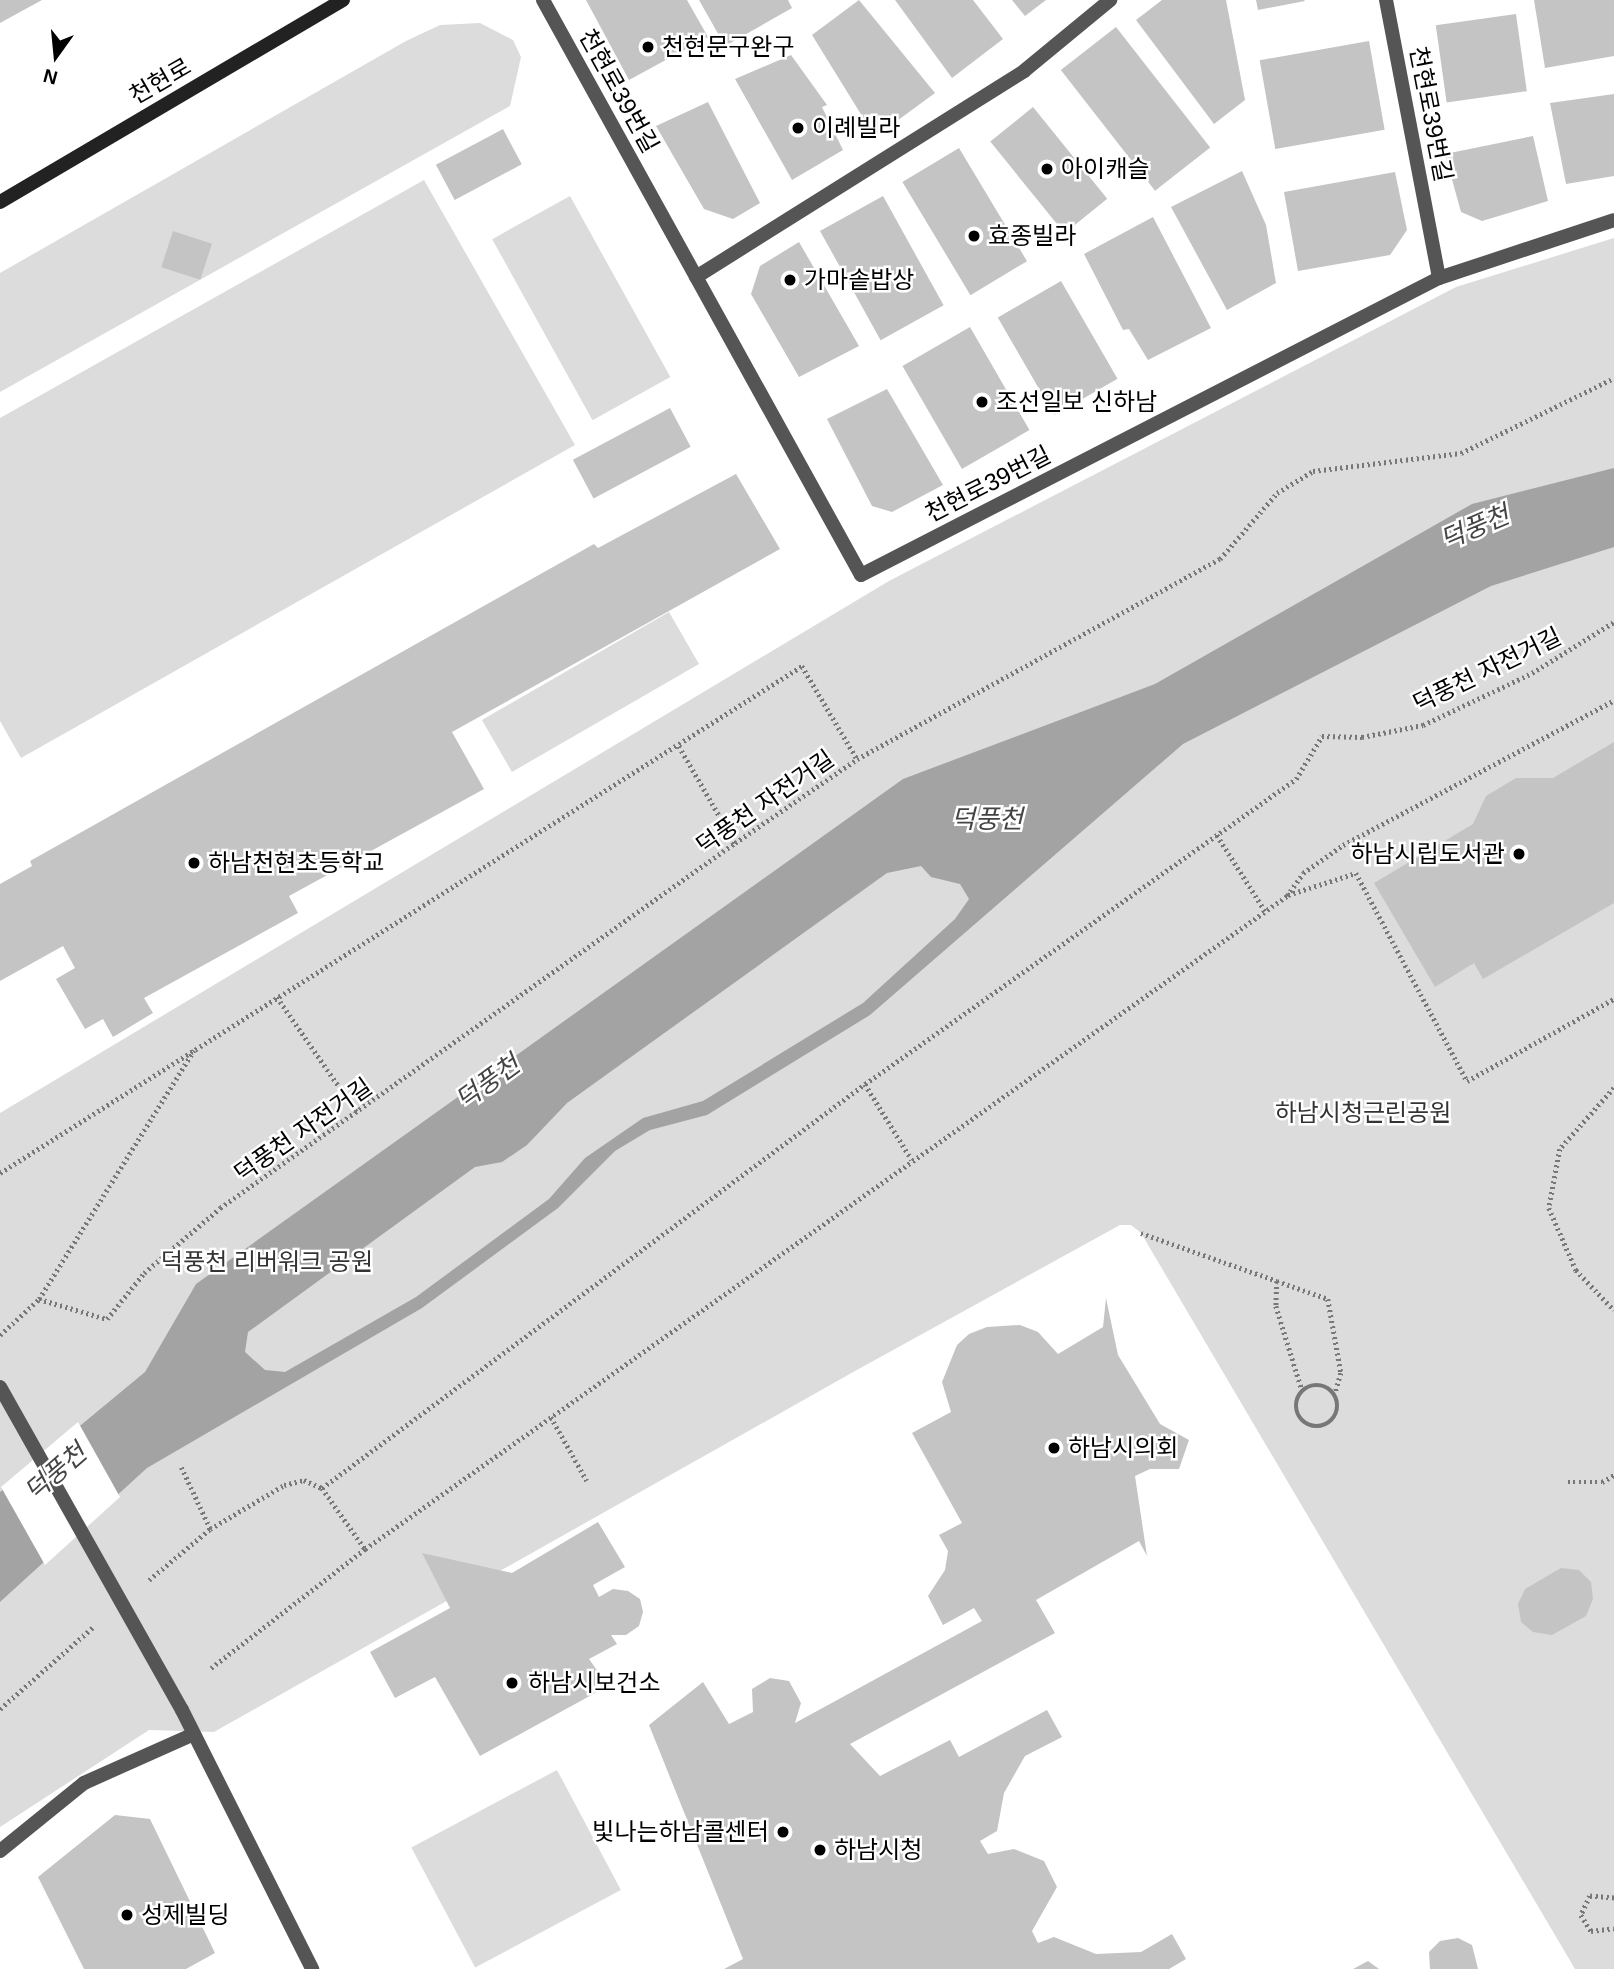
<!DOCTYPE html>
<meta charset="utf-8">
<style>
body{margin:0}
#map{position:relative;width:1614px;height:1969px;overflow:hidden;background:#fff;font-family:Arial,"Noto Sans KR",sans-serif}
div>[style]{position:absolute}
.green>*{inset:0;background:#dcdcdc;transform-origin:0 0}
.water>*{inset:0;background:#a3a3a3}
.pier>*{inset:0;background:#fff}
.building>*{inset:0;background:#c4c4c4;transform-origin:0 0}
.path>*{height:4.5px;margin-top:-2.25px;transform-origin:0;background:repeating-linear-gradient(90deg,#777 0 2px,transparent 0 5.5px)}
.path>.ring{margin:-2.25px;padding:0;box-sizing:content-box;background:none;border:4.5px solid #777;border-radius:50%}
.minor>*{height:14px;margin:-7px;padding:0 7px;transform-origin:7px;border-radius:7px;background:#555}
.secondary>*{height:14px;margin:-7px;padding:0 7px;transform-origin:7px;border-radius:7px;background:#222}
.dots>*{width:19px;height:19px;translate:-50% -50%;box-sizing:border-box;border:4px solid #fff;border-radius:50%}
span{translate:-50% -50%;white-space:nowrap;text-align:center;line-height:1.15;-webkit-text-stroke:5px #fff;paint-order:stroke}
.poi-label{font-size:24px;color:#000}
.left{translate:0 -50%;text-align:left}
.right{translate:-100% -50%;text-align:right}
.street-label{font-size:24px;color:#000}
.park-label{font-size:24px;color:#333}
.water-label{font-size:26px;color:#444;font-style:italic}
.north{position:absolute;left:21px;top:21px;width:70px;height:70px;-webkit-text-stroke:5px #fff;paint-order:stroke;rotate:195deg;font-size:19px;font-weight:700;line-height:28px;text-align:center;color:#000}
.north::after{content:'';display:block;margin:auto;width:24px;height:32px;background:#000;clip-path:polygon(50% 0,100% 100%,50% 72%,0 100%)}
</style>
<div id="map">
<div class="green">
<i style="clip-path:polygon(480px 23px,513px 40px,521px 57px,510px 106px,0 392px,0 273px,406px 41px,440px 25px)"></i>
<i style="clip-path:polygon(424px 180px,575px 445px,21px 758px,0 721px,0 418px)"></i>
<i style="left:570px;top:196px;width:207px;height:89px;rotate:61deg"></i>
<i style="clip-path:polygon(1614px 238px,1614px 1969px,1575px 1969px,1141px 1233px,1131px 1225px,1120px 1225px,855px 1371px,214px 1732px,149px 1730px,0 1827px,0 1113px,889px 581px,1456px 287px)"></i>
<i style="left:669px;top:612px;width:60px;height:216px;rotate:60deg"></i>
<i style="left:557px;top:1770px;width:136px;height:165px;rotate:62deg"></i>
</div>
<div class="water">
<i style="clip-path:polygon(evenodd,1614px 468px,1614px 547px,1491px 586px,1183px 744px,870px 1015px,707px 1115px,650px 1130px,615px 1151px,558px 1208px,422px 1308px,147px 1468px,0 1602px,0 1492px,145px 1372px,196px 1284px,903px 779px,1155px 684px,1472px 504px,1614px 468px,921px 866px,931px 877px,960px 884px,969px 899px,955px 919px,863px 1003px,703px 1101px,643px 1118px,585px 1158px,549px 1199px,416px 1297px,285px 1372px,265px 1370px,245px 1352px,248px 1332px,475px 1167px,502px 1162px,527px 1145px,567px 1103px,887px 873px,921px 866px)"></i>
</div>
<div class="pier">
<i style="clip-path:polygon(78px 1422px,120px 1497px,45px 1565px,1px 1487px)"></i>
</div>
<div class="building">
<i style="clip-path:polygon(0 0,42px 0,0 23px)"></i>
<i style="clip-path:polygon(586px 0,687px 0,708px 37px,629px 80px)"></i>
<i style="clip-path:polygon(699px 0,788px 0,792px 8px,725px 46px)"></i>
<i style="clip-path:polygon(859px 0,935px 93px,875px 137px,812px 35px)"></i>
<i style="clip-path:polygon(895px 0,973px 0,1003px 39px,952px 78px)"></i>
<i style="clip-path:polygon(1012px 0,1046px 0,1025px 16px)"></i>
<i style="clip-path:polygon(1162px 0,1226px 0,1245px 100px,1214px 124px,1136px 20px)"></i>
<i style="clip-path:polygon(1256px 0,1304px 0,1305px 1px,1258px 10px)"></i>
<i style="clip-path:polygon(1534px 0,1614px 0,1614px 56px,1545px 68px)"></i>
<i style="left:1516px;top:14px;width:78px;height:81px;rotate:82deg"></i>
<i style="left:1116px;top:27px;width:153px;height:70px;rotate:52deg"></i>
<i style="left:1369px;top:41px;width:90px;height:111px;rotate:80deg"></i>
<i style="clip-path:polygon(791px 55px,827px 105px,822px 107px,843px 150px,792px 180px,735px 79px)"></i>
<i style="clip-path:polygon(1614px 94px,1614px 176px,1566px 184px,1550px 103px)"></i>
<i style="clip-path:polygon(708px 102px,760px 203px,733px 219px,704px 209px,656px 126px)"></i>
<i style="left:1033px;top:107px;width:118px;height:55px;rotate:51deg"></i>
<i style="left:503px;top:129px;width:40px;height:76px;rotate:62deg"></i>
<i style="clip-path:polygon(1533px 136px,1548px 201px,1482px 221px,1461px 212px,1445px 154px)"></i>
<i style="left:959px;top:148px;width:132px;height:66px;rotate:59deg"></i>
<i style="clip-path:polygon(1242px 171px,1266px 225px,1276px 283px,1227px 310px,1171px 207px)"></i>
<i style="clip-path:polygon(1395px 172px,1407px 230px,1390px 255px,1298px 271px,1284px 192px)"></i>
<i style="left:883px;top:196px;width:125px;height:72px;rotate:61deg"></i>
<i style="clip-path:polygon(1153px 217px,1211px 328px,1148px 360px,1129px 329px,1123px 330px,1084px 254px)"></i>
<i style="left:173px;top:231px;width:41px;height:38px;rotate:18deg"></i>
<i style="clip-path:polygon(799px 242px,859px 346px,799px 377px,751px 294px,760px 266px)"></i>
<i style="left:1061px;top:281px;width:113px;height:73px;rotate:60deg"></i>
<i style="left:970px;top:327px;width:119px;height:78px;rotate:60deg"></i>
<i style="clip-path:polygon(887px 389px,943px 485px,892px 512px,872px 506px,827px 419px)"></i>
<i style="left:670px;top:408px;width:44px;height:110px;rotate:62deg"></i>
<i style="clip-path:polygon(736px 474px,780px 549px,452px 732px,484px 789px,289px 896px,298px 913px,144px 998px,153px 1013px,113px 1037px,103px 1019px,85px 1029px,56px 979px,75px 968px,63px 946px,0 981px,0 884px,32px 866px,30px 861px,594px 544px,598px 548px)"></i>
<i style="clip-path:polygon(1614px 742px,1614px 903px,1483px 979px,1474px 963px,1435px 987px,1374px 883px,1473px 824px,1486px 796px,1516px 778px,1553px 778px)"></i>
<i style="clip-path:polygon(1106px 1298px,1118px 1355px,1160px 1424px,1189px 1440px,1179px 1469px,1150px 1469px,1135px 1476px,1147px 1556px,1139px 1541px,1036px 1600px,1055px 1633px,850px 1744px,880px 1776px,950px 1740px,959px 1757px,1047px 1710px,1062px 1737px,1025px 1756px,1004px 1793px,997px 1831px,980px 1841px,988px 1854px,1014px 1849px,1044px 1861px,1057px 1887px,1032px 1931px,1038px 1943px,1054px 1937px,1096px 1954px,1141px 1952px,1172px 1934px,1186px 1959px,1169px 1969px,724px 1969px,743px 1959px,649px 1725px,703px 1682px,729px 1724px,753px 1712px,752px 1689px,770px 1678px,789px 1681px,801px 1703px,795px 1723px,982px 1621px,974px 1608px,943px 1625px,928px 1596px,945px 1570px,948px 1551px,939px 1535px,962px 1523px,912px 1433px,951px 1412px,942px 1382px,957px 1345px,969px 1334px,987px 1327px,1020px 1325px,1038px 1332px,1058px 1354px,1103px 1327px)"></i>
<i style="clip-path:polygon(598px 1522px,625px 1567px,593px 1585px,599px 1597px,613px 1589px,628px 1591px,640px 1599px,643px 1612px,639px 1626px,626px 1635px,611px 1635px,617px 1644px,589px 1659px,608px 1686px,480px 1756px,435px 1677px,395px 1698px,370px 1652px,450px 1608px,422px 1553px,512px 1573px)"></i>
<i style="clip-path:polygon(1561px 1568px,1579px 1570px,1591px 1582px,1593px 1599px,1586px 1616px,1552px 1635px,1533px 1632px,1521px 1622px,1518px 1604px,1525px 1589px)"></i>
<i style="clip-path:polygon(115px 1815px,150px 1819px,215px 1953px,186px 1969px,84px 1969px,38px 1877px)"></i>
<i style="clip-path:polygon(1458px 1938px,1472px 1945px,1478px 1969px,1430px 1969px,1429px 1952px,1440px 1941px)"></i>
<i style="clip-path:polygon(1368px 1961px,1379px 1969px,1353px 1969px)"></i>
</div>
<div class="path">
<i style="left:679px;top:746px;width:112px;rotate:60deg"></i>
<i style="left:1217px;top:835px;width:90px;rotate:57.7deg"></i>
<i style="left:1288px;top:895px;width:71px;rotate:-17.9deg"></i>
<i style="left:1356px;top:873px;width:236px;rotate:61.9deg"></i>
<i style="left:1467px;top:1081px;width:168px;rotate:-29.2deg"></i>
<i style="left:277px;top:997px;width:142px;rotate:55.3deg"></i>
<i style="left:865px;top:1084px;width:89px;rotate:58.3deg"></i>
<i style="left:1614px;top:1088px;width:81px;rotate:131.5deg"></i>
<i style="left:1560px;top:1149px;width:60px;rotate:100.6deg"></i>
<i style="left:1549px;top:1208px;width:68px;rotate:66.5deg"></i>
<i style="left:1576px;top:1270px;width:55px;rotate:46.5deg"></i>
<i style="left:0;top:1173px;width:949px;rotate:-32.3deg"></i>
<i style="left:802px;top:666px;width:108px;rotate:59.4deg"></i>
<i style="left:1141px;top:1233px;width:144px;rotate:19.4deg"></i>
<i style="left:1277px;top:1281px;width:25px;rotate:92deg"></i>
<i style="left:1276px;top:1306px;width:88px;rotate:72.8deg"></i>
<i style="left:1277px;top:1281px;width:54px;rotate:19.4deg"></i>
<i style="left:1328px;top:1299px;width:75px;rotate:80deg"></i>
<i style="left:1341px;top:1373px;width:22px;rotate:106deg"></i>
<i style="left:39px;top:1299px;width:293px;rotate:-58.1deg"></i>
<i style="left:0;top:1335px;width:53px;rotate:-42.7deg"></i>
<i style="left:39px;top:1299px;width:71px;rotate:16.4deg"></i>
<i style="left:107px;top:1319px;width:59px;rotate:-51.2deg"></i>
<i style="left:144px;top:1273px;width:100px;rotate:-40.5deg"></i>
<i style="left:220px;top:1208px;width:631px;rotate:-35.33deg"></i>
<i style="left:735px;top:843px;width:148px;rotate:-34.5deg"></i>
<i style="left:857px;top:759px;width:414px;rotate:-28.9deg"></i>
<i style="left:1220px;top:559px;width:87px;rotate:-49.2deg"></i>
<i style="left:1277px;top:493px;width:42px;rotate:-31.4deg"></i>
<i style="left:1313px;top:471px;width:149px;rotate:-6.9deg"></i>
<i style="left:1461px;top:453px;width:170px;rotate:-26.1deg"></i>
<i class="ring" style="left:1296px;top:1385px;width:37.5px;height:37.5px"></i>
<i style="left:551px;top:1417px;width:73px;rotate:60.6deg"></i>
<i style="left:1568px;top:1482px;width:34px"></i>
<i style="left:1602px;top:1482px;width:14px;rotate:-30deg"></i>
<i style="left:322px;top:1488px;width:677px;rotate:-36.65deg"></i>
<i style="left:865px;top:1084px;width:528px;rotate:-35.29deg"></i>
<i style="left:1296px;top:779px;width:50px;rotate:-58.8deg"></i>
<i style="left:1322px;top:736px;width:40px;rotate:1.4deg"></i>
<i style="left:1362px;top:737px;width:62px;rotate:-11.1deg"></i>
<i style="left:1423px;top:725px;width:121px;rotate:-25.5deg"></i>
<i style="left:1532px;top:673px;width:97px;rotate:-31.9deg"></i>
<i style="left:322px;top:1488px;width:75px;rotate:54.8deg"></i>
<i style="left:210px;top:1529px;width:86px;rotate:-30.7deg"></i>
<i style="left:284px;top:1485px;width:21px;rotate:-14deg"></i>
<i style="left:304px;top:1480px;width:20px;rotate:24deg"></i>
<i style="left:149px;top:1580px;width:80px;rotate:-39.9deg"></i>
<i style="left:210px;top:1529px;width:68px;rotate:-115.1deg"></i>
<i style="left:211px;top:1668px;width:195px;rotate:-37.7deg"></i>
<i style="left:365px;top:1549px;width:1130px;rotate:-35.31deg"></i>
<i style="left:1287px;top:896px;width:28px;rotate:-55deg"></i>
<i style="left:1303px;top:873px;width:49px;rotate:-35deg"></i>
<i style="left:1343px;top:845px;width:307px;rotate:-28.1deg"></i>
<i style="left:0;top:1709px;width:125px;rotate:-41.4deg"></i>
<i style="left:1614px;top:1898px;width:24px;rotate:-175deg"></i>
<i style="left:1590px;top:1896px;width:21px;rotate:115deg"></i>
<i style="left:1581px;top:1915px;width:19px;rotate:58deg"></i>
<i style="left:1591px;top:1931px;width:23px;rotate:-7deg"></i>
</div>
<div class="minor">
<i style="left:543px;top:0;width:657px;rotate:61.06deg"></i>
<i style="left:861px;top:575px;width:650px;rotate:-27.2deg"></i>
<i style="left:1439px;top:278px;width:184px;rotate:-18.3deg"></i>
<i style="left:1386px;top:0;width:283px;rotate:79.2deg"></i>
<i style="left:696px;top:277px;width:387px;rotate:-32.1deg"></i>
<i style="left:1024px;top:71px;width:112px;rotate:-39.5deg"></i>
<i style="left:0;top:1387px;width:371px;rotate:60.6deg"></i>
<i style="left:182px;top:1710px;width:290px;rotate:63.3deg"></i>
<i style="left:0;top:1851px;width:108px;rotate:-39deg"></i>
<i style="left:84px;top:1783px;width:120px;rotate:-24deg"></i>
</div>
<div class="secondary">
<i style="left:0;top:202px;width:398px;rotate:-30.5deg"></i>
</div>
<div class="dots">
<i style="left:648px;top:47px;background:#000"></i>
<i style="left:798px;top:128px;background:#000"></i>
<i style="left:1047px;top:169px;background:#000"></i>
<i style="left:974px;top:236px;background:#000"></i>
<i style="left:790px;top:280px;background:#000"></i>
<i style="left:982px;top:402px;background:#000"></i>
<i style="left:1519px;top:854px;background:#000"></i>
<i style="left:194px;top:863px;background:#000"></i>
<i style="left:1054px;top:1448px;background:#000"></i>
<i style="left:512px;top:1683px;background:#000"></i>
<i style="left:783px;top:1832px;background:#000"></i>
<i style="left:820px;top:1850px;background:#000"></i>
<i style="left:127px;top:1915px;background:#000"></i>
</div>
<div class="poi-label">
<span class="left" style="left:662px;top:47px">천현문구완구</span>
<span class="left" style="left:812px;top:128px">이례빌라</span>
<span class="left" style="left:1061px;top:169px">아이캐슬</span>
<span class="left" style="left:988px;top:236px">효종빌라</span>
<span class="left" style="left:804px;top:280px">가마솥밥상</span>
<span class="left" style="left:996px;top:402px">조선일보 신하남</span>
<span class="right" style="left:1505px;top:854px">하남시립도서관</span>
<span class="left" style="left:208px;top:863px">하남천현초등학교</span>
<span class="left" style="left:1068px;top:1448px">하남시의회</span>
<span class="left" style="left:528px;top:1683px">하남시보건소</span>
<span class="right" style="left:769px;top:1832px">빛나는하남콜센터</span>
<span class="left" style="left:834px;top:1850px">하남시청</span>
<span class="left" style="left:141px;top:1915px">성제빌딩</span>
</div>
<div class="street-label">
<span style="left:160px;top:81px;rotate:-30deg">천현로</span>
<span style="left:619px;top:91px;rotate:61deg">천현로39번길</span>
<span style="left:1431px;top:114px;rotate:79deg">천현로39번길</span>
<span style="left:988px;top:484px;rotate:-27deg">천현로39번길</span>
<span style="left:1487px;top:670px;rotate:-26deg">덕풍천 자전거길</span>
<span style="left:765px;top:802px;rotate:-35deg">덕풍천 자전거길</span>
<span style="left:303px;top:1130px;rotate:-35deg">덕풍천 자전거길</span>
</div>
<div class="park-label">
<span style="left:1363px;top:1113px">하남시청근린공원</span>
<span style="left:267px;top:1262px">덕풍천 리버워크 공원</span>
</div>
<div class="water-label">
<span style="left:1475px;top:528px;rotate:-23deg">덕풍천</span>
<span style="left:987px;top:820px">덕풍천</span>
<span style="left:488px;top:1083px;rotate:-36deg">덕풍천</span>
<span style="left:56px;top:1473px;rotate:-41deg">덕풍천</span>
</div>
<div class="north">N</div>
</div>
